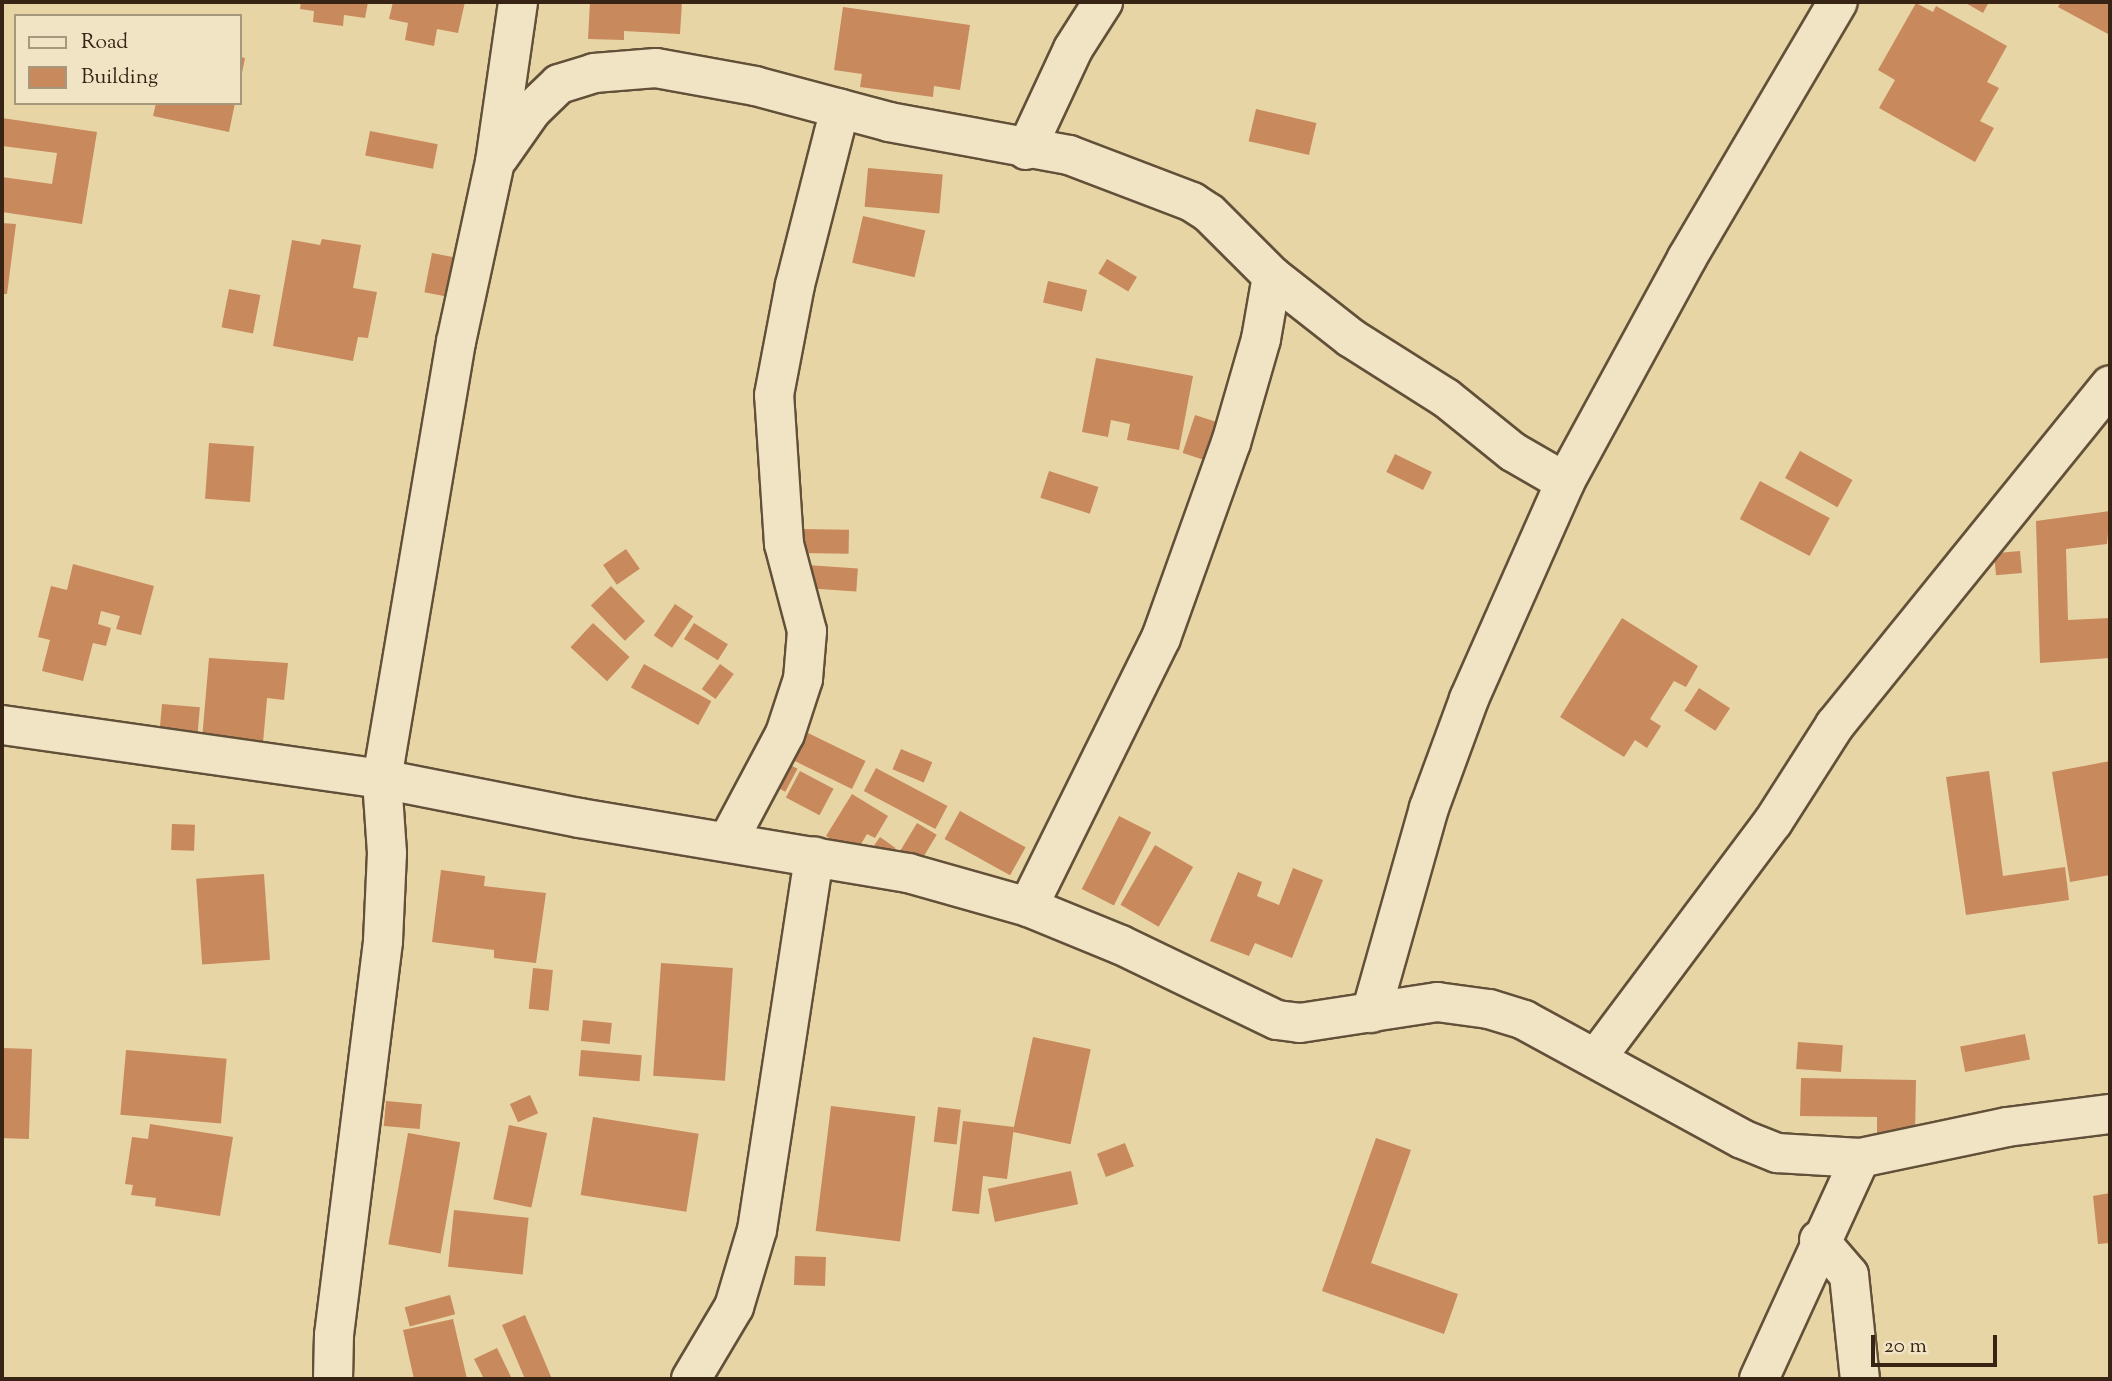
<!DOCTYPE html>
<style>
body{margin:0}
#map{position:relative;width:2112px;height:1381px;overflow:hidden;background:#e8d5a6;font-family:"Sorts Mill Goudy",serif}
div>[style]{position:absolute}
.building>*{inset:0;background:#c8895d;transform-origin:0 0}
.roads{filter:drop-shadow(2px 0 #635039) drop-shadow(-2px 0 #635039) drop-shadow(0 2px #635039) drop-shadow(0 -2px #635039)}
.minor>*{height:38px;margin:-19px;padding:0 19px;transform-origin:19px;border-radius:19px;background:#f0e4c5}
span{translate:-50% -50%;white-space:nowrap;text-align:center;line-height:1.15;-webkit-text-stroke:5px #f0e4c5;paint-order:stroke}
.frame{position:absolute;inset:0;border:4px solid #372415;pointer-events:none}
.legend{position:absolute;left:14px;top:14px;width:228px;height:91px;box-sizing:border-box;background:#f0e4c5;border:2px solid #a6977f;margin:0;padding:9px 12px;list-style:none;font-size:21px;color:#372415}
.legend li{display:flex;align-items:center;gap:14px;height:35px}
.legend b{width:35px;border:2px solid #a6977f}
.scale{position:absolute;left:1871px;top:1335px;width:126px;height:32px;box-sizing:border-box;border:4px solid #372415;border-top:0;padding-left:9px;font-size:21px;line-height:24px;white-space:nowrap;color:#372415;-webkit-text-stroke:5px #f0e4c5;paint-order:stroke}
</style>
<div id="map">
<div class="building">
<i style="clip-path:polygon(301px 2px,368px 2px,365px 18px,344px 15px,343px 26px,313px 22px,314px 11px,300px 9px)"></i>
<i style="clip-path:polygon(393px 2px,465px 2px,458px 33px,437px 29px,434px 46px,405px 40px,408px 23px,389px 19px)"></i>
<i style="clip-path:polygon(590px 2px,682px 2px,680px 34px,624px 31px,624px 40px,588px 39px)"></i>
<i style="clip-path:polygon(1964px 2px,1989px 2px,1983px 13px)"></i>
<i style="clip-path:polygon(2061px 2px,2110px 2px,2108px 34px,2058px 7px)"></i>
<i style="clip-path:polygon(1916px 3px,1933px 12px,1936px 6px,2007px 46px,1987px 82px,1999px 88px,1980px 121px,1994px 128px,1975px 162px,1879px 108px,1895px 80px,1878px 70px)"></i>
<i style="clip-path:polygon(843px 7px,970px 25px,960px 90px,934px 86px,933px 97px,860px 87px,862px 74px,834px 70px)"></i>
<i style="clip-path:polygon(240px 57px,245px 58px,241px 78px,240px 78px)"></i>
<i style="clip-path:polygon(156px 103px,235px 103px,229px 132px,153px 116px)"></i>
<i style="left:1256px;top:109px;width:62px;height:33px;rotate:13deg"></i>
<i style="clip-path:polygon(2px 118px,97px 132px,82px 224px,2px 212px,2px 177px,52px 184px,57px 153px,2px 146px)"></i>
<i style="left:370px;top:131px;width:69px;height:25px;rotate:11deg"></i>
<i style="left:868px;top:168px;width:75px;height:39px;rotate:5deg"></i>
<i style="left:863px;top:216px;width:64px;height:48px;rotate:13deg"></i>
<i style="clip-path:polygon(2px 223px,16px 224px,7px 294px,2px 294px)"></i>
<i style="clip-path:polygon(322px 239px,361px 245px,353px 288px,377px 292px,368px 338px,358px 337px,353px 361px,273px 346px,292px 240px,320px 245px)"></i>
<i style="left:432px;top:253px;width:42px;height:40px;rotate:11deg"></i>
<i style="left:1107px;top:259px;width:35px;height:17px;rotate:31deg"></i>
<i style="left:1048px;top:281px;width:40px;height:22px;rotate:13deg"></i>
<i style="left:229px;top:289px;width:32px;height:39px;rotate:11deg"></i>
<i style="clip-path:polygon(1096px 358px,1193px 376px,1179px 450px,1127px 440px,1130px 424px,1111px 420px,1108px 437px,1082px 432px)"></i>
<i style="left:1195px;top:415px;width:22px;height:40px;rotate:18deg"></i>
<i style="left:209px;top:443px;width:45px;height:56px;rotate:4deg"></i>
<i style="left:1800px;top:451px;width:60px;height:31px;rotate:29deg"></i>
<i style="left:1395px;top:454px;width:41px;height:20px;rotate:26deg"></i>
<i style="left:1049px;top:471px;width:52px;height:28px;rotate:18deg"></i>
<i style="left:1760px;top:481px;width:79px;height:43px;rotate:28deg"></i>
<i style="clip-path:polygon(2110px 511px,2107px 544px,2066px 549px,2068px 620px,2110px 618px,2110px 658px,2040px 663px,2036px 521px)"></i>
<i style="left:800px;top:529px;width:49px;height:24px;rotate:1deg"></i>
<i style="left:626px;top:549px;width:24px;height:28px;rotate:55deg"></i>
<i style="left:2020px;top:551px;width:22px;height:26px;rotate:85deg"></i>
<i style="clip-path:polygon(73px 564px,154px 586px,141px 635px,116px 629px,120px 616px,101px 611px,98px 624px,111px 628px,106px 646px,93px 643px,83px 681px,42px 671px,50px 640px,38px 637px,51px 586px,67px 590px)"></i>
<i style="left:807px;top:565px;width:51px;height:23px;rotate:4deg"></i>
<i style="left:611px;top:586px;width:49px;height:28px;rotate:46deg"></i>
<i style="left:675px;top:604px;width:22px;height:38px;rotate:34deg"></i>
<i style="clip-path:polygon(1622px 618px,1698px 666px,1686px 687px,1674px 681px,1650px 719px,1661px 726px,1647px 748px,1635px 740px,1624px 757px,1560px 717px)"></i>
<i style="left:593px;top:623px;width:50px;height:33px;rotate:43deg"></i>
<i style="left:694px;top:623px;width:40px;height:19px;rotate:32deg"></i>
<i style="clip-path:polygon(209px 658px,288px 663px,284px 700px,267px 698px,263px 743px,202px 739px)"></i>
<i style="left:644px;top:664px;width:77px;height:27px;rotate:29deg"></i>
<i style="left:720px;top:664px;width:17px;height:31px;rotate:36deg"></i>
<i style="left:1699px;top:688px;width:37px;height:27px;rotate:33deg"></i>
<i style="left:162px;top:704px;width:38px;height:29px;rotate:5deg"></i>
<i style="left:808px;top:733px;width:64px;height:31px;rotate:26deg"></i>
<i style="left:901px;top:749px;width:34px;height:22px;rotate:23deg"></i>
<i style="left:779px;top:759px;width:21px;height:26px;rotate:28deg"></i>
<i style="clip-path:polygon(2110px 761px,2110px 875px,2070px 882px,2052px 772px)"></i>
<i style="left:876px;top:768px;width:81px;height:26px;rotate:28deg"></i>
<i style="left:800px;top:771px;width:38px;height:30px;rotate:28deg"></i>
<i style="clip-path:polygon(1989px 771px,2003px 876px,2065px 867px,2069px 900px,1966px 915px,1946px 777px)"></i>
<i style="clip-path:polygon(852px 794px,888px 816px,875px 838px,867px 834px,855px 854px,826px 836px)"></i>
<i style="left:960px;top:811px;width:75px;height:32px;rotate:29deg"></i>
<i style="left:1119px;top:816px;width:36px;height:82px;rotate:27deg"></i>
<i style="left:917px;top:823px;width:23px;height:36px;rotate:31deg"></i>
<i style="left:172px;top:824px;width:23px;height:26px;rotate:2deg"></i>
<i style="left:880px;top:837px;width:19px;height:23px;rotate:35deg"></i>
<i style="left:1155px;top:845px;width:44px;height:69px;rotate:30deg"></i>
<i style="clip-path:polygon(1293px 868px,1323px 880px,1292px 958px,1255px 943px,1249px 956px,1210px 941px,1238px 872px,1262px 882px,1257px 896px,1279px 905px)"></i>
<i style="clip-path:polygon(441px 870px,485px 876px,484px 886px,546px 893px,536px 963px,494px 958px,494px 950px,432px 942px)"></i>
<i style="left:264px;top:874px;width:86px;height:68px;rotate:86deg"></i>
<i style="left:661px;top:963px;width:72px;height:113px;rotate:4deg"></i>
<i style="left:533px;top:968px;width:20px;height:41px;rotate:6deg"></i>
<i style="left:583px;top:1020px;width:29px;height:21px;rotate:6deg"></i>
<i style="left:2025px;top:1034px;width:26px;height:66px;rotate:79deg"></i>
<i style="left:1033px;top:1037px;width:59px;height:97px;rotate:12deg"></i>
<i style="left:1798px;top:1042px;width:45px;height:27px;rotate:4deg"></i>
<i style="left:2px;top:1048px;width:30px;height:90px;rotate:2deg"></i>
<i style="left:126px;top:1050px;width:101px;height:65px;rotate:5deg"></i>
<i style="left:581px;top:1050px;width:61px;height:26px;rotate:5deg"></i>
<i style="clip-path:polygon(1801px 1078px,1916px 1080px,1915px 1136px,1877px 1136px,1877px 1117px,1800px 1116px)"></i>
<i style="left:530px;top:1095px;width:20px;height:22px;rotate:66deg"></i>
<i style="left:386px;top:1101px;width:36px;height:25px;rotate:5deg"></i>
<i style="left:831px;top:1106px;width:85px;height:126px;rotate:7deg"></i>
<i style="left:938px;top:1107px;width:23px;height:35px;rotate:7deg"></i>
<i style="left:593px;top:1117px;width:107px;height:79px;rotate:9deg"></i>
<i style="clip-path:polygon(963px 1121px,1014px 1127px,1007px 1179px,983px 1176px,979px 1214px,952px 1211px)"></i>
<i style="clip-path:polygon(150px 1124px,233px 1137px,220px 1216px,155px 1206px,156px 1198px,131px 1195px,133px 1185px,125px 1184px,132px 1137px,148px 1139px)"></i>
<i style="left:509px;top:1125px;width:39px;height:76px;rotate:12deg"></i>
<i style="left:408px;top:1133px;width:53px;height:113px;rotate:10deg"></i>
<i style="clip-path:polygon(1376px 1138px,1411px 1150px,1371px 1263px,1458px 1294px,1444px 1334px,1322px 1291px)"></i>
<i style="left:1125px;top:1143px;width:25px;height:30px;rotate:69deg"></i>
<i style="left:1071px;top:1171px;width:34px;height:85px;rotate:78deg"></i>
<i style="clip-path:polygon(2110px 1193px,2110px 1243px,2098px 1244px,2093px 1196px)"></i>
<i style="left:454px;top:1210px;width:75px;height:57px;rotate:6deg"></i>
<i style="left:795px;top:1256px;width:31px;height:29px;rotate:2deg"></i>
<i style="left:450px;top:1295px;width:20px;height:47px;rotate:75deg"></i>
<i style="clip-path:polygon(525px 1315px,552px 1379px,525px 1379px,502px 1325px)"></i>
<i style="clip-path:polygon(453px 1319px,467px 1379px,414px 1379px,403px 1330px)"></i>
<i style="clip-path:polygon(497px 1348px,512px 1379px,484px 1379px,474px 1359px)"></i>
</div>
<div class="roads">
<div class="minor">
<i style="left:1026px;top:150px;width:111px;rotate:-65deg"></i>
<i style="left:1073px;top:49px;width:56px;rotate:-57.4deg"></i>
<i style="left:499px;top:157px;width:57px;rotate:-54.9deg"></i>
<i style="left:532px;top:110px;width:37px;rotate:-44deg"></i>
<i style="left:559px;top:84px;width:37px;rotate:-17deg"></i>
<i style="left:594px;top:73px;width:62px;rotate:-4.6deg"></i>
<i style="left:656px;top:68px;width:101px;rotate:10.3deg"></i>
<i style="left:755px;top:86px;width:139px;rotate:15deg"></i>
<i style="left:889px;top:122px;width:183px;rotate:10.4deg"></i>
<i style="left:1069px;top:155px;width:132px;rotate:20.9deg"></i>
<i style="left:1192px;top:202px;width:20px;rotate:33deg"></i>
<i style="left:1209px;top:213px;width:89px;rotate:45deg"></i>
<i style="left:1272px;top:276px;width:100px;rotate:38.1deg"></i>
<i style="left:1351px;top:338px;width:112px;rotate:32.3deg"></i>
<i style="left:1446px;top:398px;width:86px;rotate:38.9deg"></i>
<i style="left:1513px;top:452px;width:60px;rotate:30deg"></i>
<i style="left:2px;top:725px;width:384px;rotate:8.1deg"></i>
<i style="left:382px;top:779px;width:201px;rotate:11.2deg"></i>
<i style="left:579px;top:818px;width:334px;rotate:9.5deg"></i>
<i style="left:908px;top:873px;width:125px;rotate:15.8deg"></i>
<i style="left:1028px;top:907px;width:100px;rotate:22.2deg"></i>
<i style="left:1121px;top:945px;width:173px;rotate:25.7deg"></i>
<i style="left:1277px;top:1020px;width:23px;rotate:7deg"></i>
<i style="left:1300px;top:1023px;width:139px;rotate:-8.7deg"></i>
<i style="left:1437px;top:1002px;width:52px;rotate:7.7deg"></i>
<i style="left:1489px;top:1009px;width:37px;rotate:17deg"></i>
<i style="left:1524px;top:1020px;width:248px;rotate:28.6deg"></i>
<i style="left:1742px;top:1139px;width:38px;rotate:22deg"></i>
<i style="left:1777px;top:1153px;width:83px;rotate:3.4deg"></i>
<i style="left:1860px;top:1158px;width:150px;rotate:-11.9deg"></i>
<i style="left:2007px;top:1127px;width:104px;rotate:-7.2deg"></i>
<i style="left:728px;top:841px;width:121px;rotate:-62deg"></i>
<i style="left:785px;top:734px;width:58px;rotate:-71.9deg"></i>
<i style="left:803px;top:679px;width:48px;rotate:-85.2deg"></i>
<i style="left:807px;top:631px;width:90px;rotate:-104.8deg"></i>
<i style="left:784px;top:544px;width:149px;rotate:-93.8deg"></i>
<i style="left:774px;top:395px;width:112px;rotate:-79.2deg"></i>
<i style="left:795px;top:285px;width:182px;rotate:-75.7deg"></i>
<i style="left:1028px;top:907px;width:300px;rotate:-63.7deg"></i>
<i style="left:1161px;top:638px;width:207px;rotate:-70.3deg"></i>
<i style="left:1231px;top:443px;width:108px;rotate:-73.9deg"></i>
<i style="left:1261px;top:339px;width:64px;rotate:-80.1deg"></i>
<i style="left:1371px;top:1013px;width:213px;rotate:-74.2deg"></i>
<i style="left:1429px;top:808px;width:116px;rotate:-69.8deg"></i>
<i style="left:1469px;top:699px;width:237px;rotate:-66.1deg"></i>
<i style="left:1565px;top:482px;width:255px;rotate:-61.4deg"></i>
<i style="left:1687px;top:258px;width:297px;rotate:-59.5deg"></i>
<i style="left:1597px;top:1057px;width:294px;rotate:-53.2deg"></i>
<i style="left:1773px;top:822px;width:115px;rotate:-57.4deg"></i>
<i style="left:1835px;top:725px;width:437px;rotate:-51deg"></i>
<i style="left:1819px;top:1240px;width:46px;rotate:49.4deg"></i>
<i style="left:1849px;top:1275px;width:105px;rotate:84deg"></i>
<i style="left:333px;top:1379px;width:44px;rotate:-88.7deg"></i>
<i style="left:334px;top:1335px;width:397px;rotate:-82.9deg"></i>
<i style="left:383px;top:941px;width:88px;rotate:-87.4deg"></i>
<i style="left:387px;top:853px;width:74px;rotate:-93.9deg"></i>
<i style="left:382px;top:779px;width:443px;rotate:-80.4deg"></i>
<i style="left:456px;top:342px;width:184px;rotate:-77.8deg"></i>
<i style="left:495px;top:162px;width:162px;rotate:-81.8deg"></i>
<i style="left:691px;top:1379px;width:84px;rotate:-59.2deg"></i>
<i style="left:734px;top:1307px;width:80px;rotate:-73.4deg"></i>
<i style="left:757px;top:1230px;width:378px;rotate:-81.3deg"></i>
<i style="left:1759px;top:1379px;width:243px;rotate:-65.4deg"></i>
</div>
</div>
<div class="frame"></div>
<ul class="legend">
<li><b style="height:9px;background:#f0e4c5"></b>Road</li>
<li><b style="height:19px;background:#c8895d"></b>Building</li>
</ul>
<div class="scale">20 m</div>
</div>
